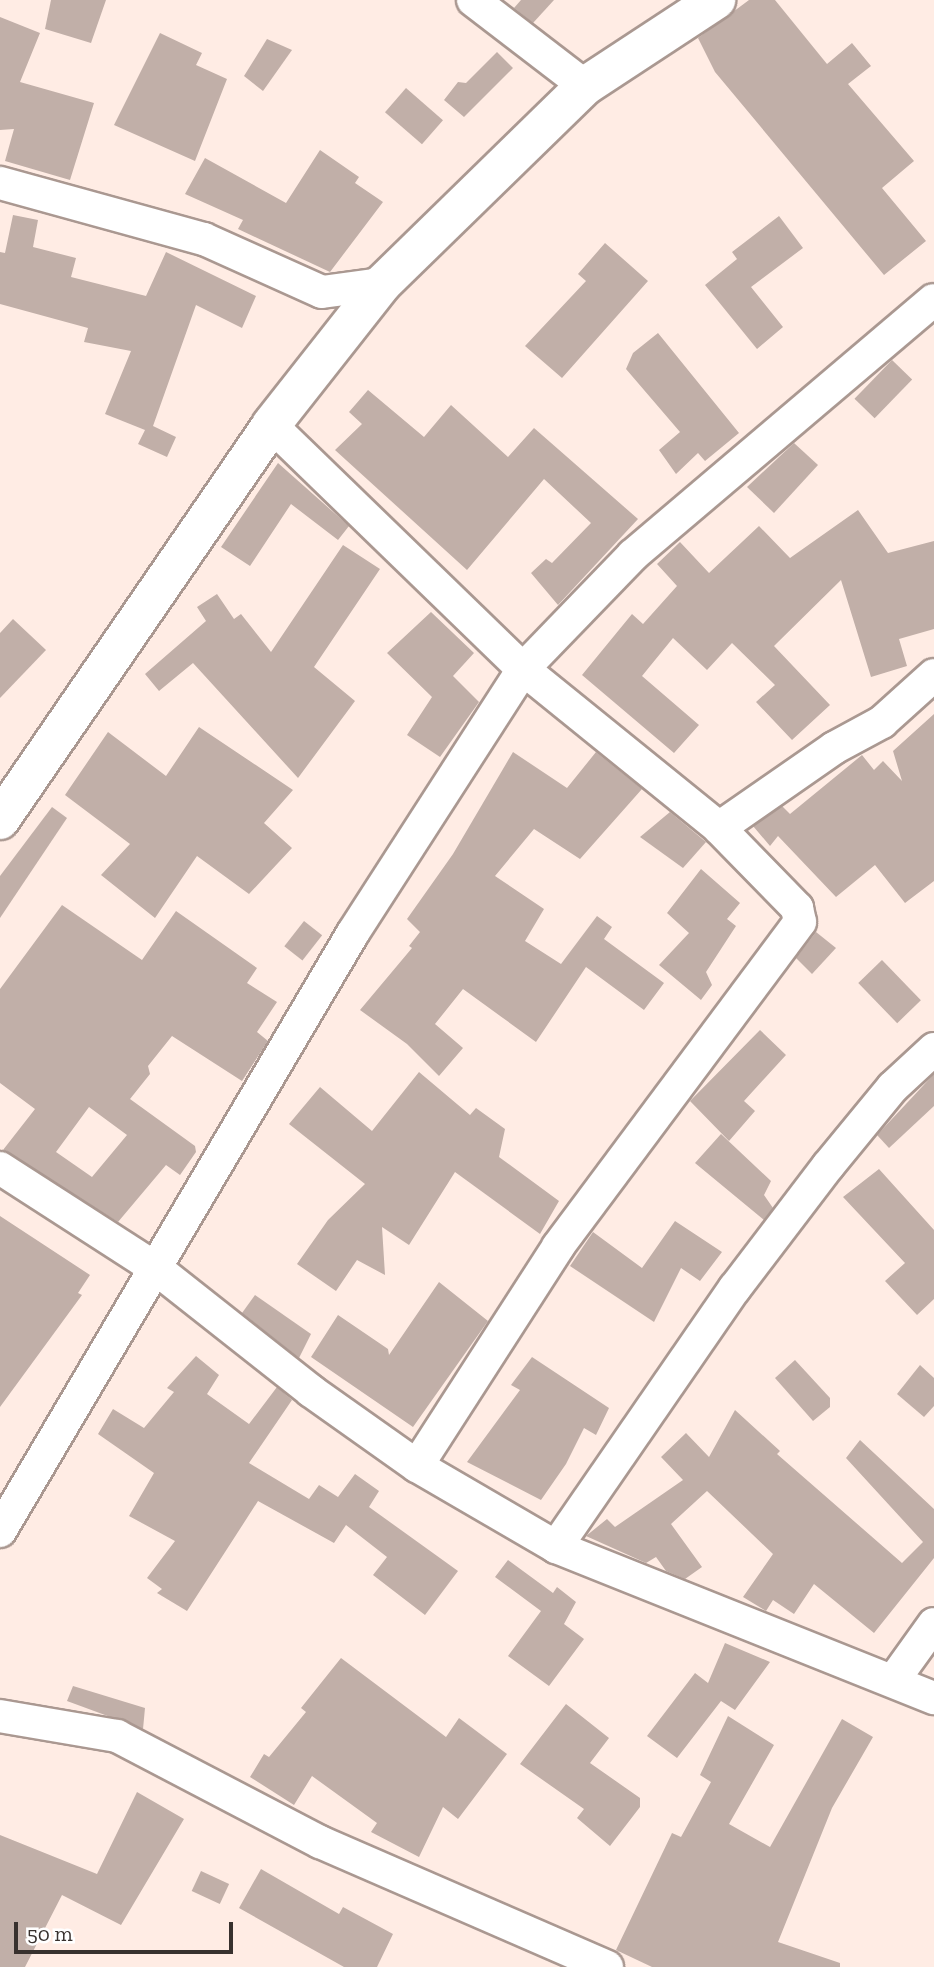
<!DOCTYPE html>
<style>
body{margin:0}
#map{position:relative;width:934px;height:1967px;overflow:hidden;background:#ffece4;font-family:"Zilla Slab",serif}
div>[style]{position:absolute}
.building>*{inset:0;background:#c1afa8;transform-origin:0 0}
.roads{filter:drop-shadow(2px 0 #aa9891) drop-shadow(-2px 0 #aa9891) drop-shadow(0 2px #aa9891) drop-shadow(0 -2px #aa9891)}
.minor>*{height:32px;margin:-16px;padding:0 16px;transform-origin:16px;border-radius:16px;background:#fff}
.tertiary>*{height:38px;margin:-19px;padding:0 19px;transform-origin:19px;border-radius:19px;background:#fff}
span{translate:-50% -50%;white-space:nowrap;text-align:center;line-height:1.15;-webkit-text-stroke:6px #fff;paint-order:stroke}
.scale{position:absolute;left:14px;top:1922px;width:219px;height:32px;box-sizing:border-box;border:4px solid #38312e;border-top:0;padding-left:9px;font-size:21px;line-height:24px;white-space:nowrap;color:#38312e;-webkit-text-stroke:5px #fff;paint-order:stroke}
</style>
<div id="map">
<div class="building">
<i style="clip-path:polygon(51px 0,106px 0,91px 43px,45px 29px)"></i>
<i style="clip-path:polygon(521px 0,554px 0,533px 23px,514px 8px)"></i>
<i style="clip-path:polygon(749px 0,775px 0,827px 64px,852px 43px,871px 66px,848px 84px,914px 161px,882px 188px,926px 241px,884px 275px,715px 72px,698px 38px)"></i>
<i style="clip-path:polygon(0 17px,40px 33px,20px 82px,94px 103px,70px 180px,5px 161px,14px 129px,0 130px)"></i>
<i style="clip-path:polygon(160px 33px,202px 53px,196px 65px,227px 79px,195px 161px,114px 125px)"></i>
<i style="clip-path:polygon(267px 39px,292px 50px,263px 91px,244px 76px)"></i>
<i style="clip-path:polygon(497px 52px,513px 68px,464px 117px,444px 100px,458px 82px,466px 83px)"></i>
<i style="left:406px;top:88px;width:49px;height:32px;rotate:41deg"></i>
<i style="clip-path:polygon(320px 150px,359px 177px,355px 183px,383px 202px,330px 272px,238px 229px,243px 220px,185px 194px,205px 158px,286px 203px)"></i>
<i style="clip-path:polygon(13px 215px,38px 220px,33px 247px,76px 258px,71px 277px,146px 296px,166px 252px,256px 296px,242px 328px,196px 305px,153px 426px,176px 437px,167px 457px,138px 444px,145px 430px,105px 414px,131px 351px,84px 342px,88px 328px,0 304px,0 252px,5px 253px)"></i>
<i style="clip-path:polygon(779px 216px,803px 248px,751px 287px,783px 327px,757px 349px,705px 285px,737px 259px,732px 252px)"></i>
<i style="clip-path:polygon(605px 243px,648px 281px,562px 378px,525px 346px,586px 281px,578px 274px)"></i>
<i style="clip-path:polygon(658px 333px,739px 433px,705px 461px,698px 453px,676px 474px,659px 450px,680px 432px,626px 369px,633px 353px)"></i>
<i style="left:892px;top:360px;width:28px;height:54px;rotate:44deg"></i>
<i style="clip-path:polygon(368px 390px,424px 437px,451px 405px,508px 457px,534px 428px,638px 519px,558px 605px,531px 573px,546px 559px,552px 563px,591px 523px,544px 479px,467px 570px,335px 450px,362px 424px,349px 412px)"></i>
<i style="clip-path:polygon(794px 443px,818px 465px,774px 513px,747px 487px)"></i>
<i style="clip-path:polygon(278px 463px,349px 526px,338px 540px,291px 504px,250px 566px,221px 547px)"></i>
<i style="clip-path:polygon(858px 510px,888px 553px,934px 541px,934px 629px,899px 639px,907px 666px,871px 677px,841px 580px,774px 646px,830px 705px,792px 740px,756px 702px,775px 685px,732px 643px,707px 670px,673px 638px,642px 676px,699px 725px,674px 753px,582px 675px,632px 614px,643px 624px,677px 586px,657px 564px,680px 542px,709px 573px,759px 526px,790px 558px)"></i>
<i style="clip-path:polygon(343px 545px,380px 569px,314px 667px,355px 701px,298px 778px,193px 663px,159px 691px,145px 674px,206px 621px,197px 607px,217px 594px,234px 619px,241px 614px,271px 652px)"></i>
<i style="clip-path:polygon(431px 612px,474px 653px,453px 676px,479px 702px,440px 757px,407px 735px,432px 697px,387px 653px)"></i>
<i style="clip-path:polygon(13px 619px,46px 650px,0 698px,0 633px)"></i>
<i style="clip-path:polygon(934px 714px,934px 881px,905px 903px,875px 865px,836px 897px,778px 836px,770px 846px,753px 826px,782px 806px,790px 814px,862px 755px,874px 770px,883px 761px,902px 781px,893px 751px)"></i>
<i style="clip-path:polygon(199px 727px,293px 790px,264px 823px,292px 848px,249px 894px,197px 856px,155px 918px,101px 875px,130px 844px,65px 795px,108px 732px,166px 776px)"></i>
<i style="clip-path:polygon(513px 752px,567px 788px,596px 752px,642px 789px,580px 859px,534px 829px,495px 876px,544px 909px,525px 941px,561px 964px,597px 916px,612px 927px,604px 939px,664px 983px,644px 1010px,586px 967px,536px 1042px,463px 989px,435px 1024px,463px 1048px,439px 1076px,407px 1044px,360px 1010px,412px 948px,409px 946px,420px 932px,407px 919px,453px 854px)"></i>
<i style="clip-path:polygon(52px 807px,67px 818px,0 918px,0 876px)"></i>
<i style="clip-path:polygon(670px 812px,706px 842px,683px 868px,640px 837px)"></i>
<i style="clip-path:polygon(701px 869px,740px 903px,727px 919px,736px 926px,706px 972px,712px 985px,701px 1000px,659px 965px,689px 933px,667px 913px)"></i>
<i style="clip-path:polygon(evenodd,62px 905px,142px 960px,176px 911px,257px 968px,247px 983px,277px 1002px,257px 1032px,268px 1041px,242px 1081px,172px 1036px,148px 1066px,150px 1074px,130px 1099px,195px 1146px,196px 1152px,180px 1175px,166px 1165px,118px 1222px,3px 1150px,35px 1109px,0 1083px,0 989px,62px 905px,89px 1107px,127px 1135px,92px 1177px,56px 1152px,89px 1107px)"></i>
<i style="left:304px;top:921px;width:23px;height:32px;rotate:38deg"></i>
<i style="clip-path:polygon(816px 932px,836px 948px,812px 974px,796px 958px)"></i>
<i style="left:882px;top:960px;width:56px;height:33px;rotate:46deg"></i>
<i style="clip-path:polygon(760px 1030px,786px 1055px,744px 1101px,755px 1111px,729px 1141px,690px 1101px)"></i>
<i style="clip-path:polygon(419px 1072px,470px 1115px,476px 1108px,505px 1129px,499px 1157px,559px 1201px,540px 1234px,455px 1172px,409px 1245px,382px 1227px,385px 1275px,357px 1260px,336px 1291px,297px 1264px,328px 1220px,365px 1184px,289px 1124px,320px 1087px,372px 1131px)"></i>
<i style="clip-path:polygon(934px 1074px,934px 1106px,889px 1148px,877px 1135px)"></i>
<i style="clip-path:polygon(721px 1134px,771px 1181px,764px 1195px,773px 1208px,764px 1220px,695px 1163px)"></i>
<i style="clip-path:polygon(879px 1169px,934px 1230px,934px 1299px,917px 1315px,885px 1281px,905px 1263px,843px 1197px)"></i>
<i style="clip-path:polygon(0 1216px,90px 1275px,78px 1293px,82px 1295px,0 1407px)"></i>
<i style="clip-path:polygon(675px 1221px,722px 1252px,700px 1281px,681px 1268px,654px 1322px,570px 1266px,593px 1232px,642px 1268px)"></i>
<i style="clip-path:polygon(439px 1282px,488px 1321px,413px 1427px,311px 1357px,338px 1315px,388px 1349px,389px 1355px)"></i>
<i style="clip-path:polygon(255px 1295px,311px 1334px,299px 1358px,242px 1313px)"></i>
<i style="clip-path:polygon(196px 1356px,219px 1375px,207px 1394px,249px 1424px,277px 1387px,292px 1400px,249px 1463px,309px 1499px,319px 1485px,338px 1497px,355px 1474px,379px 1491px,369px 1507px,458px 1571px,425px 1615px,373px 1575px,387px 1557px,346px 1525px,334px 1543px,258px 1501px,187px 1611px,157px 1593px,162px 1589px,147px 1578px,175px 1541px,129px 1516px,154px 1473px,98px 1434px,113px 1409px,144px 1428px,174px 1392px,167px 1388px)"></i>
<i style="clip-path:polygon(532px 1357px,609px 1408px,596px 1435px,584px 1428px,566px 1464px,541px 1500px,467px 1462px,520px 1390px,511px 1385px)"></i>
<i style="clip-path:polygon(795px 1360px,830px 1398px,830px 1407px,813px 1421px,775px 1378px)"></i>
<i style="clip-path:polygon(920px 1365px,934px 1378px,934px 1406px,924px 1417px,897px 1394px)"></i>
<i style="clip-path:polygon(735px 1410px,780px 1451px,777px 1454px,902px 1563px,923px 1542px,846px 1458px,860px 1440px,934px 1509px,934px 1558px,874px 1633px,814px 1584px,794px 1614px,773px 1600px,766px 1611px,743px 1597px,773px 1554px,707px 1491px,671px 1524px,702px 1567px,685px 1579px,666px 1571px,656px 1557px,646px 1563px,586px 1536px,607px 1519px,615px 1527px,683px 1480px,661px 1457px,686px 1433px,709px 1457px)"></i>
<i style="clip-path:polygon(508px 1560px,553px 1593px,557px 1587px,576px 1602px,564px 1624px,584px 1639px,549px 1686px,508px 1656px,541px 1611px,495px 1577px)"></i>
<i style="clip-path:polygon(725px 1643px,770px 1662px,735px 1710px,721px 1701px,677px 1758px,647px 1736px,695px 1673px,708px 1683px)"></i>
<i style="clip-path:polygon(341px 1658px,446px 1737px,459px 1718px,507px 1754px,458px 1819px,443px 1807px,419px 1857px,371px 1832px,377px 1823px,312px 1776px,294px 1805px,250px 1777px,264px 1754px,269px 1757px,306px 1712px,301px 1708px)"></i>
<i style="clip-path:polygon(73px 1686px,145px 1708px,143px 1729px,67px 1701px)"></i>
<i style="clip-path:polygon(566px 1704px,609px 1738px,590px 1763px,640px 1798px,640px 1807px,610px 1846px,577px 1818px,584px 1809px,520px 1764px)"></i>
<i style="clip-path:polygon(728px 1716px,774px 1745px,729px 1824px,770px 1847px,842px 1719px,873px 1737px,832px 1808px,778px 1942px,840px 1963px,840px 1967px,652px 1967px,616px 1950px,672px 1833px,681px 1837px,711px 1782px,700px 1775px)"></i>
<i style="clip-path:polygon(137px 1792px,184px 1819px,121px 1925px,62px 1895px,25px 1967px,0 1967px,0 1835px,97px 1874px)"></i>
<i style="clip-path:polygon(261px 1869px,339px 1914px,343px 1907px,393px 1934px,377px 1967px,344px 1967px,239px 1908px)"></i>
<i style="left:201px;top:1871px;width:31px;height:22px;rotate:25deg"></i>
</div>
<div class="roads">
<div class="minor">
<i style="left:473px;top:0;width:141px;rotate:37.5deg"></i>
<i style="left:0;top:183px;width:212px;rotate:15.4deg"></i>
<i style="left:204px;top:239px;width:129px;rotate:24.2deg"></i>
<i style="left:322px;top:292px;width:61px;rotate:-7.6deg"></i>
<i style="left:271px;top:425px;width:351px;rotate:44.1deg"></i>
<i style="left:523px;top:669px;width:252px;rotate:39deg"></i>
<i style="left:719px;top:828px;width:112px;rotate:45.7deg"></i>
<i style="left:797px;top:908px;width:14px;rotate:78deg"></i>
<i style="left:800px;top:922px;width:405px;rotate:126.7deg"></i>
<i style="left:558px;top:1247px;width:260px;rotate:122.8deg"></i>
<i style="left:719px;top:828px;width:140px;rotate:-34.8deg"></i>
<i style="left:834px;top:748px;width:55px;rotate:-28.4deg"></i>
<i style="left:882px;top:722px;width:70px;rotate:-42.1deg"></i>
<i style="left:0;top:1168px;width:188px;rotate:32.8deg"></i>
<i style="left:158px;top:1270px;width:195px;rotate:38.3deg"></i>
<i style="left:311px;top:1391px;width:130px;rotate:35.3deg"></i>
<i style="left:417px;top:1466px;width:161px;rotate:30.2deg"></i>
<i style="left:556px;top:1547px;width:407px;rotate:21.8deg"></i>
<i style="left:0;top:1531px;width:694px;rotate:-59.45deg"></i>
<i style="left:353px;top:933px;width:314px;rotate:-57.2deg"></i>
<i style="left:523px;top:669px;width:158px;rotate:-46deg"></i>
<i style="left:633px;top:555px;width:394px;rotate:-40.3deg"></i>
<i style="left:556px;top:1547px;width:315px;rotate:-55.4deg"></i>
<i style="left:735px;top:1288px;width:153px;rotate:-52.7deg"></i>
<i style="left:828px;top:1166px;width:102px;rotate:-50.6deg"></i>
<i style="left:893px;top:1087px;width:56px;rotate:-42.8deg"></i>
<i style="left:893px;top:1681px;width:70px;rotate:-54.3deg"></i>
<i style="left:0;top:1716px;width:119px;rotate:9.7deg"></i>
<i style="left:117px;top:1736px;width:229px;rotate:27.6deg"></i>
<i style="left:320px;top:1842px;width:313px;rotate:23.5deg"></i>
</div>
<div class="tertiary">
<i style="left:0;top:820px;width:479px;rotate:-55.5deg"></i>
<i style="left:271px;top:425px;width:179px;rotate:-51.8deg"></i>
<i style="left:382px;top:284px;width:284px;rotate:-44.3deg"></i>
<i style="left:585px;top:86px;width:157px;rotate:-33.3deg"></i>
</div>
</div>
<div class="scale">50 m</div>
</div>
